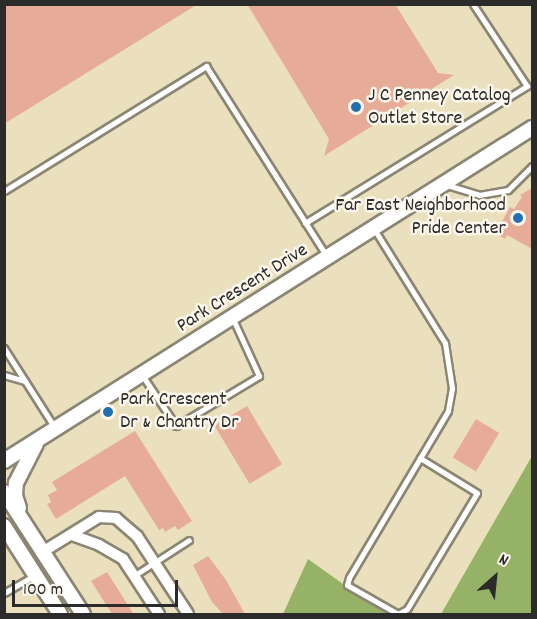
<!DOCTYPE html>
<style>
body{margin:0}
#map{position:relative;width:537px;height:619px;overflow:hidden;background:#ebe0bd;font-family:Dekko,sans-serif}
div>[style]{position:absolute}
.forest>*{inset:0;background:#96b266}
.building>*{inset:0;background:#e7ac98;transform-origin:0 0}
.roads{filter:drop-shadow(2px 0 #8b8674) drop-shadow(-2px 0 #8b8674) drop-shadow(0 2px #8b8674) drop-shadow(0 -2px #8b8674)}
.service>*{height:5px;margin:-2.5px;padding:0 2.5px;transform-origin:2.5px;border-radius:2.5px;background:#fff}
.minor>*{height:10px;margin:-5px;padding:0 5px;transform-origin:5px;border-radius:5px;background:#fff}
.tertiary>*{height:14px;margin:-7px;padding:0 7px;transform-origin:7px;border-radius:7px;background:#fff}
.dots>*{width:16px;height:16px;translate:-50% -50%;box-sizing:border-box;border:3px solid #fbf7ec;border-radius:50%}
span{translate:-50% -50%;white-space:nowrap;text-align:center;line-height:1.15;-webkit-text-stroke:5px #fbf7ec;paint-order:stroke}
.poi-label{font-size:20px;color:#2b2b2b}
.left{translate:0 -50%;text-align:left}
.right{translate:-100% -50%;text-align:right}
.street-label{font-size:20px;color:#2b2b2b}
.frame{position:absolute;inset:0;border:6px solid #2b2b2b;pointer-events:none}
.north{position:absolute;left:465px;top:547px;width:60px;height:60px;-webkit-text-stroke:4px #fbf7ec;paint-order:stroke;rotate:27deg;font-size:16px;font-weight:700;line-height:24px;text-align:center;color:#2b2b2b}
.north::after{content:'';display:block;margin:auto;width:21px;height:27px;background:#2b2b2b;clip-path:polygon(50% 0,100% 100%,50% 72%,0 100%)}
.scale{position:absolute;left:12px;top:580px;width:166px;height:27px;box-sizing:border-box;border:3px solid #2b2b2b;border-top:0;padding-left:8px;font-size:18px;line-height:21px;white-space:nowrap;color:#2b2b2b;-webkit-text-stroke:4px #fbf7ec;paint-order:stroke}
</style>
<div id="map">
<div class="forest">
<i style="clip-path:polygon(532px 456px,532px 614px,441px 614px)"></i>
<i style="clip-path:polygon(308px 559px,357px 594px,391px 614px,283px 614px)"></i>
</div>
<div class="building">
<i style="clip-path:polygon(4px 4px,198px 4px,4px 124px)"></i>
<i style="clip-path:polygon(247px 4px,395px 4px,438px 73px,454px 75px,324px 156px,329px 139px)"></i>
<i style="clip-path:polygon(532px 188px,531px 218px,532px 249px,507px 235px,505px 239px,496px 233px,510px 207px,514px 209px,522px 197px,520px 195px)"></i>
<i style="left:247px;top:406px;width:68px;height:38px;rotate:59deg"></i>
<i style="left:476px;top:419px;width:27px;height:45px;rotate:31deg"></i>
<i style="clip-path:polygon(135px 431px,192px 521px,178px 530px,175px 526px,165px 532px,163px 528px,159px 530px,125px 476px,56px 519px,47px 504px,51px 502px,48px 495px,57px 490px,52px 482px)"></i>
<i style="clip-path:polygon(208px 556px,226px 580px,245px 614px,219px 614px,222px 613px,212px 602px,193px 565px)"></i>
<i style="clip-path:polygon(107px 572px,133px 613px,137px 614px,112px 614px,91px 581px)"></i>
</div>
<div class="roads">
<div class="service">
<i style="left:447px;top:185px;width:34px;rotate:17deg"></i>
<i style="left:479px;top:195px;width:29px;rotate:-10deg"></i>
<i style="left:508px;top:190px;width:34px;rotate:-45deg"></i>
<i style="left:4px;top:191px;width:238px;rotate:-31.7deg"></i>
<i style="left:206px;top:66px;width:226px;rotate:57.6deg"></i>
<i style="left:305px;top:223px;width:261px;rotate:-31.7deg"></i>
<i style="left:527px;top:86px;width:98px;rotate:-123.4deg"></i>
<i style="left:374px;top:229px;width:134px;rotate:58.1deg"></i>
<i style="left:445px;top:343px;width:46px;rotate:81.2deg"></i>
<i style="left:452px;top:388px;width:23px;rotate:100deg"></i>
<i style="left:448px;top:411px;width:194px;rotate:120.7deg"></i>
<i style="left:349px;top:578px;width:7px;rotate:106deg"></i>
<i style="left:347px;top:585px;width:59px;rotate:29.6deg"></i>
<i style="left:398px;top:614px;width:10px;rotate:-29deg"></i>
<i style="left:407px;top:609px;width:135px;rotate:-58.9deg"></i>
<i style="left:477px;top:493px;width:67px;rotate:-148.4deg"></i>
<i style="left:4px;top:348px;width:95px;rotate:57.5deg"></i>
<i style="left:4px;top:375px;width:22px;rotate:16deg"></i>
<i style="left:142px;top:375px;width:61px;rotate:56.3deg"></i>
<i style="left:176px;top:426px;width:97px;rotate:-31.1deg"></i>
<i style="left:259px;top:376px;width:63px;rotate:-114.5deg"></i>
<i style="left:135px;top:575px;width:64px;rotate:-32.9deg"></i>
<i style="left:4px;top:593px;width:34px;rotate:-30deg"></i>
</div>
<div class="minor">
<i style="left:72px;top:535px;width:29px;rotate:20deg"></i>
<i style="left:99px;top:545px;width:28px;rotate:30deg"></i>
<i style="left:123px;top:559px;width:66px;rotate:56.8deg"></i>
<i style="left:44px;top:551px;width:65px;rotate:-31.7deg"></i>
<i style="left:99px;top:517px;width:17px;rotate:3deg"></i>
<i style="left:116px;top:518px;width:28px;rotate:41deg"></i>
<i style="left:137px;top:536px;width:93px;rotate:56.8deg"></i>
</div>
<div class="tertiary">
<i style="left:4px;top:461px;width:624px;rotate:-32.24deg"></i>
<i style="left:4px;top:492px;width:145px;rotate:57.1deg"></i>
<i style="left:19px;top:508px;width:13px;rotate:-108deg"></i>
<i style="left:15px;top:496px;width:13px;rotate:-86deg"></i>
<i style="left:16px;top:483px;width:44px;rotate:-62.9deg"></i>
<i style="left:4px;top:526px;width:104px;rotate:57.5deg"></i>
</div>
</div>
<div class="dots">
<i style="left:356px;top:107px;background:#1f6fb2"></i>
<i style="left:518px;top:218px;background:#1f6fb2"></i>
<i style="left:108px;top:412px;background:#1f6fb2"></i>
</div>
<div class="poi-label">
<span class="left" style="left:368px;top:108px">J C Penney Catalog<br>Outlet Store</span>
<span class="right" style="left:506px;top:218px">Far East Neighborhood<br>Pride Center</span>
<span class="left" style="left:120px;top:412px">Park Crescent<br>Dr &amp; Chantry Dr</span>
</div>
<div class="street-label">
<span style="left:243px;top:289px;rotate:-32deg">Park Crescent Drive</span>
</div>
<div class="frame"></div>
<div class="north">N</div>
<div class="scale">100 m</div>
</div>
